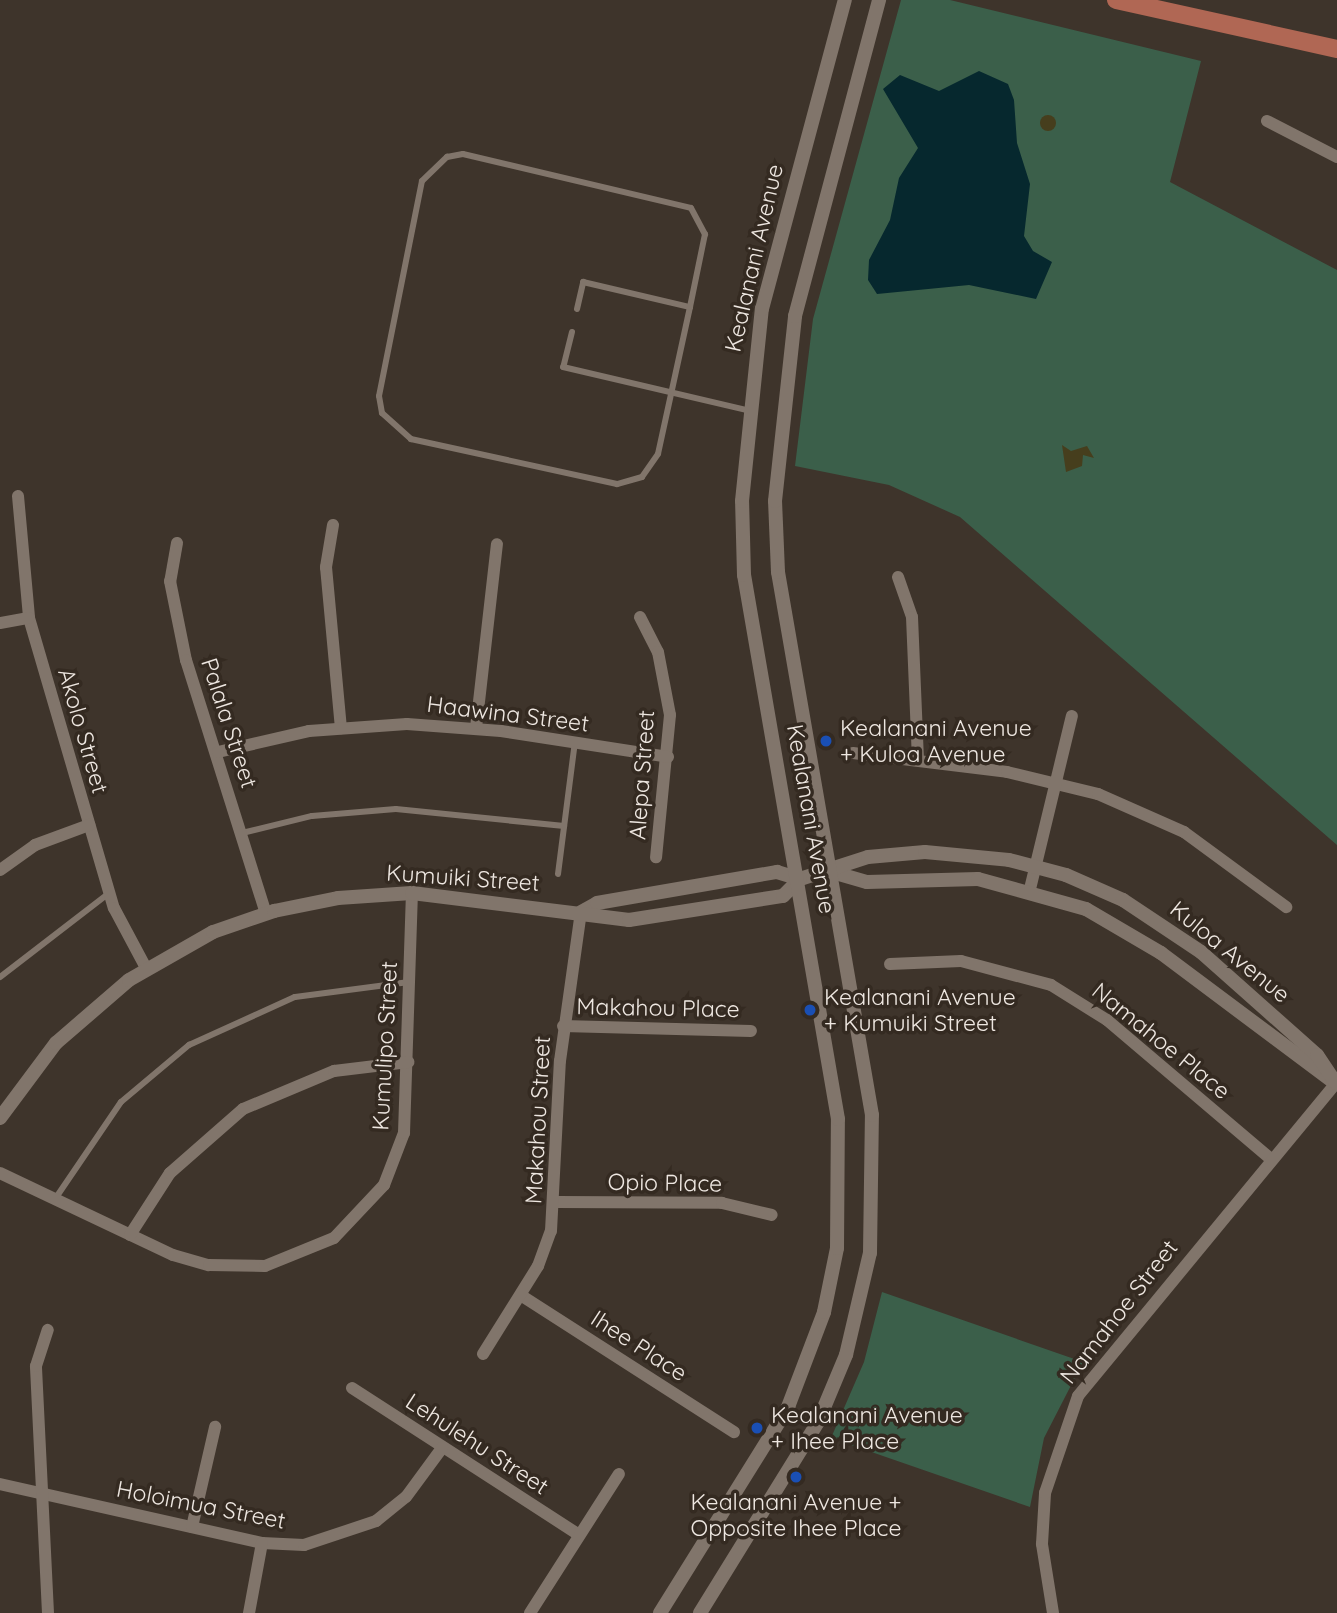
<!DOCTYPE html>
<style>
body{margin:0}
#map{position:relative;width:1337px;height:1613px;overflow:hidden;background:#3e342b;font-family:Quicksand,sans-serif}
div>[style]{position:absolute}
.green>*{inset:0;background:#3b5f4a}
.sand>*{inset:0;background:#463e1d}
.round{border-radius:50%}
.water>*{inset:0;background:#06282e}
.service>*{height:6px;margin:-3px;padding:0 3px;transform-origin:3px;border-radius:3px;background:#81756b}
.minor>*{height:12px;margin:-6px;padding:0 6px;transform-origin:6px;border-radius:6px;background:#81756b}
.tertiary>*{height:14px;margin:-7px;padding:0 7px;transform-origin:7px;border-radius:7px;background:#81756b}
.primary>*{height:18px;margin:-9px;padding:0 9px;transform-origin:9px;border-radius:9px;background:#b06754}
.dots>*{width:19px;height:19px;translate:-50% -50%;box-sizing:border-box;border:4px solid #342a21;border-radius:50%}
span{translate:-50% -50%;white-space:nowrap;text-align:center;line-height:1.15;-webkit-text-stroke:7px #342a21;paint-order:stroke}
.street-label{font-size:23px;color:#eee7e1}
.poi-label{font-size:23px;color:#eee7e1}
.left{translate:0 -50%;text-align:left}
</style>
<div id="map">
<div class="green">
<i style="clip-path:polygon(901px 0,950px 0,1201px 61px,1170px 182px,1337px 270px,1337px 845px,960px 517px,889px 485px,795px 466px,813px 319px)"></i>
<i style="clip-path:polygon(882px 1292px,1083px 1362px,1044px 1438px,1030px 1507px,831px 1438px,864px 1362px)"></i>
</div>
<div class="sand">
<i class="round" style="left:1040px;top:115px;width:16px;height:16px"></i>
<i style="clip-path:polygon(1062px 445px,1071px 451px,1087px 446px,1094px 458px,1083px 455px,1082px 466px,1066px 472px)"></i>
</div>
<div class="water">
<i style="clip-path:polygon(979px 71px,1008px 84px,1014px 100px,1017px 143px,1030px 184px,1024px 236px,1033px 251px,1052px 262px,1036px 299px,969px 285px,877px 294px,868px 280px,869px 260px,890px 220px,899px 178px,918px 148px,883px 89px,900px 75px,939px 91px)"></i>
</div>
<div class="service">
<i style="left:577px;top:309px;width:28px;rotate:-77deg"></i>
<i style="left:583px;top:282px;width:110px;rotate:13.2deg"></i>
<i style="left:690px;top:307px;width:150px;rotate:102.3deg"></i>
<i style="left:658px;top:454px;width:28px;rotate:125deg"></i>
<i style="left:642px;top:477px;width:26px;rotate:164deg"></i>
<i style="left:617px;top:484px;width:211px;rotate:-167.7deg"></i>
<i style="left:411px;top:439px;width:39px;rotate:-138deg"></i>
<i style="left:382px;top:413px;width:17px;rotate:-100deg"></i>
<i style="left:379px;top:396px;width:219px;rotate:-78.7deg"></i>
<i style="left:422px;top:181px;width:35px;rotate:-44deg"></i>
<i style="left:447px;top:157px;width:16px;rotate:-11deg"></i>
<i style="left:463px;top:154px;width:234px;rotate:13.3deg"></i>
<i style="left:691px;top:208px;width:30px;rotate:62deg"></i>
<i style="left:705px;top:234px;width:75px;rotate:101.6deg"></i>
<i style="left:572px;top:332px;width:36px;rotate:104deg"></i>
<i style="left:563px;top:367px;width:189px;rotate:13.2deg"></i>
<i style="left:242px;top:833px;width:72px;rotate:-13.7deg"></i>
<i style="left:312px;top:816px;width:84px;rotate:-4.8deg"></i>
<i style="left:396px;top:809px;width:169px;rotate:5.8deg"></i>
<i style="left:558px;top:874px;width:133px;rotate:-82.7deg"></i>
<i style="left:0;top:977px;width:138px;rotate:-37.6deg"></i>
<i style="left:55px;top:1199px;width:117px;rotate:-55.8deg"></i>
<i style="left:121px;top:1102px;width:89px;rotate:-40deg"></i>
<i style="left:189px;top:1045px;width:116px;rotate:-24.4deg"></i>
<i style="left:295px;top:997px;width:115px;rotate:-7.5deg"></i>
</div>
<div class="minor">
<i style="left:1267px;top:121px;width:79px;rotate:27.2deg"></i>
<i style="left:18px;top:496px;width:122px;rotate:84.8deg"></i>
<i style="left:29px;top:618px;width:302px;rotate:73.7deg"></i>
<i style="left:114px;top:908px;width:68px;rotate:61.9deg"></i>
<i style="left:333px;top:525px;width:43px;rotate:99.5deg"></i>
<i style="left:326px;top:567px;width:162px;rotate:84.7deg"></i>
<i style="left:177px;top:543px;width:39px;rotate:100deg"></i>
<i style="left:170px;top:581px;width:81px;rotate:78.6deg"></i>
<i style="left:186px;top:660px;width:265px;rotate:72.5deg"></i>
<i style="left:898px;top:577px;width:42px;rotate:70.7deg"></i>
<i style="left:912px;top:617px;width:143px;rotate:87.6deg"></i>
<i style="left:640px;top:617px;width:39px;rotate:63deg"></i>
<i style="left:658px;top:652px;width:64px;rotate:79.2deg"></i>
<i style="left:670px;top:715px;width:143px;rotate:95.6deg"></i>
<i style="left:0;top:623px;width:29px;rotate:-10deg"></i>
<i style="left:476px;top:728px;width:185px;rotate:-83.5deg"></i>
<i style="left:218px;top:752px;width:93px;rotate:-13deg"></i>
<i style="left:309px;top:731px;width:98px;rotate:-4.1deg"></i>
<i style="left:407px;top:724px;width:94px;rotate:4.3deg"></i>
<i style="left:501px;top:731px;width:169px;rotate:8.8deg"></i>
<i style="left:853px;top:753px;width:155px;rotate:7deg"></i>
<i style="left:1007px;top:772px;width:94px;rotate:13.6deg"></i>
<i style="left:1098px;top:794px;width:94px;rotate:23.8deg"></i>
<i style="left:1184px;top:832px;width:127px;rotate:36.3deg"></i>
<i style="left:0;top:870px;width:43px;rotate:-35.5deg"></i>
<i style="left:35px;top:845px;width:58px;rotate:-20.3deg"></i>
<i style="left:1030px;top:889px;width:178px;rotate:-76.4deg"></i>
<i style="left:890px;top:964px;width:71px;rotate:-2.4deg"></i>
<i style="left:961px;top:961px;width:93px;rotate:14.9deg"></i>
<i style="left:1051px;top:985px;width:66px;rotate:32deg"></i>
<i style="left:1107px;top:1020px;width:215px;rotate:40.3deg"></i>
<i style="left:563px;top:1026px;width:188px;rotate:1.5deg"></i>
<i style="left:0;top:1173px;width:191px;rotate:25.4deg"></i>
<i style="left:173px;top:1255px;width:37px;rotate:16deg"></i>
<i style="left:209px;top:1265px;width:56px;rotate:1deg"></i>
<i style="left:265px;top:1266px;width:74px;rotate:-22.1deg"></i>
<i style="left:334px;top:1238px;width:73px;rotate:-46.7deg"></i>
<i style="left:384px;top:1185px;width:56px;rotate:-69deg"></i>
<i style="left:404px;top:1133px;width:240px;rotate:-88.1deg"></i>
<i style="left:557px;top:1202px;width:165px;rotate:0.3deg"></i>
<i style="left:722px;top:1203px;width:51px;rotate:13.5deg"></i>
<i style="left:130px;top:1235px;width:74px;rotate:-57.2deg"></i>
<i style="left:170px;top:1173px;width:97px;rotate:-41.2deg"></i>
<i style="left:243px;top:1109px;width:99px;rotate:-22.7deg"></i>
<i style="left:334px;top:1071px;width:75px;rotate:-6.9deg"></i>
<i style="left:522px;top:1296px;width:252px;rotate:32.7deg"></i>
<i style="left:483px;top:1354px;width:104px;rotate:-58deg"></i>
<i style="left:538px;top:1266px;width:37px;rotate:-70deg"></i>
<i style="left:551px;top:1231px;width:170px;rotate:-87deg"></i>
<i style="left:560px;top:1061px;width:150px;rotate:-82deg"></i>
<i style="left:352px;top:1388px;width:270px;rotate:32.9deg"></i>
<i style="left:0;top:1484px;width:269px;rotate:12.7deg"></i>
<i style="left:262px;top:1543px;width:42px;rotate:2.7deg"></i>
<i style="left:304px;top:1545px;width:76px;rotate:-18.4deg"></i>
<i style="left:376px;top:1521px;width:38px;rotate:-39deg"></i>
<i style="left:406px;top:1497px;width:61px;rotate:-53.7deg"></i>
<i style="left:192px;top:1527px;width:103px;rotate:-77deg"></i>
<i style="left:48px;top:1613px;width:247px;rotate:-92.8deg"></i>
<i style="left:36px;top:1366px;width:38px;rotate:-72deg"></i>
<i style="left:249px;top:1613px;width:71px;rotate:-79.5deg"></i>
<i style="left:530px;top:1613px;width:165px;rotate:-57.4deg"></i>
<i style="left:1053px;top:1613px;width:70px;rotate:-99.1deg"></i>
<i style="left:1042px;top:1544px;width:51px;rotate:-86.6deg"></i>
<i style="left:1045px;top:1493px;width:102px;rotate:-71.2deg"></i>
<i style="left:1078px;top:1396px;width:407px;rotate:-50.5deg"></i>
</div>
<div class="tertiary">
<i style="left:832px;top:872px;width:36px;rotate:16deg"></i>
<i style="left:867px;top:882px;width:111px;rotate:-1.5deg"></i>
<i style="left:978px;top:879px;width:112px;rotate:15.5deg"></i>
<i style="left:1086px;top:909px;width:87px;rotate:30.4deg"></i>
<i style="left:1161px;top:953px;width:214px;rotate:36.8deg"></i>
<i style="left:800px;top:879px;width:71px;rotate:-17.9deg"></i>
<i style="left:868px;top:857px;width:57px;rotate:-5deg"></i>
<i style="left:925px;top:852px;width:84px;rotate:5.4deg"></i>
<i style="left:1009px;top:860px;width:59px;rotate:14.7deg"></i>
<i style="left:1066px;top:875px;width:62px;rotate:23.7deg"></i>
<i style="left:1123px;top:900px;width:94px;rotate:33.7deg"></i>
<i style="left:1201px;top:952px;width:155px;rotate:41.6deg"></i>
<i style="left:1317px;top:1055px;width:34px;rotate:56deg"></i>
<i style="left:581px;top:912px;width:18px;rotate:-29deg"></i>
<i style="left:597px;top:903px;width:183px;rotate:-9.8deg"></i>
<i style="left:777px;top:872px;width:24px;rotate:17deg"></i>
<i style="left:0;top:1118px;width:94px;rotate:-53.3deg"></i>
<i style="left:56px;top:1043px;width:96px;rotate:-40.8deg"></i>
<i style="left:129px;top:980px;width:97px;rotate:-29.7deg"></i>
<i style="left:213px;top:932px;width:65px;rotate:-19deg"></i>
<i style="left:274px;top:911px;width:65px;rotate:-11.5deg"></i>
<i style="left:338px;top:898px;width:74px;rotate:-3.9deg"></i>
<i style="left:412px;top:893px;width:219px;rotate:7.1deg"></i>
<i style="left:629px;top:920px;width:156px;rotate:-8.9deg"></i>
<i style="left:783px;top:896px;width:24px;rotate:-45deg"></i>
<i style="left:660px;top:1613px;width:243px;rotate:-58.1deg"></i>
<i style="left:788px;top:1407px;width:102px;rotate:-69.2deg"></i>
<i style="left:824px;top:1312px;width:65px;rotate:-78.5deg"></i>
<i style="left:837px;top:1248px;width:129px;rotate:-89.6deg"></i>
<i style="left:838px;top:1119px;width:552px;rotate:-99.8deg"></i>
<i style="left:744px;top:575px;width:74px;rotate:-91.5deg"></i>
<i style="left:742px;top:501px;width:193px;rotate:-84.1deg"></i>
<i style="left:762px;top:309px;width:320px;rotate:-75deg"></i>
<i style="left:700px;top:1613px;width:225px;rotate:-58.3deg"></i>
<i style="left:818px;top:1422px;width:73px;rotate:-67.3deg"></i>
<i style="left:846px;top:1355px;width:105px;rotate:-76.8deg"></i>
<i style="left:870px;top:1253px;width:138px;rotate:-89.2deg"></i>
<i style="left:872px;top:1115px;width:551px;rotate:-99.82deg"></i>
<i style="left:778px;top:572px;width:71px;rotate:-92.4deg"></i>
<i style="left:775px;top:501px;width:186px;rotate:-83.8deg"></i>
<i style="left:795px;top:316px;width:327px;rotate:-75.1deg"></i>
</div>
<div class="primary">
<i style="left:1116px;top:0;width:226px;rotate:12.5deg"></i>
</div>
<div class="dots">
<i style="left:826px;top:741px;background:#1a4fb4"></i>
<i style="left:810px;top:1010px;background:#1a4fb4"></i>
<i style="left:757px;top:1428px;background:#1a4fb4"></i>
<i style="left:796px;top:1477px;background:#1a4fb4"></i>
</div>
<div class="street-label">
<span style="left:754px;top:258px;rotate:-77deg">Kealanani Avenue</span>
<span style="left:508px;top:714px;rotate:7deg">Haawina Street</span>
<span style="left:229px;top:723px;rotate:72deg">Palala Street</span>
<span style="left:83px;top:731px;rotate:74deg">Akolo Street</span>
<span style="left:642px;top:775px;rotate:-86deg">Alepa Street</span>
<span style="left:811px;top:819px;rotate:80deg">Kealanani Avenue</span>
<span style="left:463px;top:878px;rotate:4deg">Kumuiki Street</span>
<span style="left:1230px;top:952px;rotate:39deg">Kuloa Avenue</span>
<span style="left:658px;top:1008px;rotate:1deg">Makahou Place</span>
<span style="left:1161px;top:1041px;rotate:39deg">Namahoe Place</span>
<span style="left:385px;top:1046px;rotate:-87deg">Kumulipo Street</span>
<span style="left:538px;top:1120px;rotate:-87deg">Makahou Street</span>
<span style="left:665px;top:1183px;rotate:1deg">Opio Place</span>
<span style="left:1119px;top:1312px;rotate:-52deg">Namahoe Street</span>
<span style="left:639px;top:1346px;rotate:33deg">Ihee Place</span>
<span style="left:477px;top:1444px;rotate:33deg">Lehulehu Street</span>
<span style="left:201px;top:1505px;rotate:11deg">Holoimua Street</span>
</div>
<div class="poi-label">
<span class="left" style="left:840px;top:741px">Kealanani Avenue<br>+ Kuloa Avenue</span>
<span class="left" style="left:824px;top:1010px">Kealanani Avenue<br>+ Kumuiki Street</span>
<span class="left" style="left:771px;top:1428px">Kealanani Avenue<br>+ Ihee Place</span>
<span style="left:796px;top:1515px">Kealanani Avenue +<br>Opposite Ihee Place</span>
</div>
</div>
